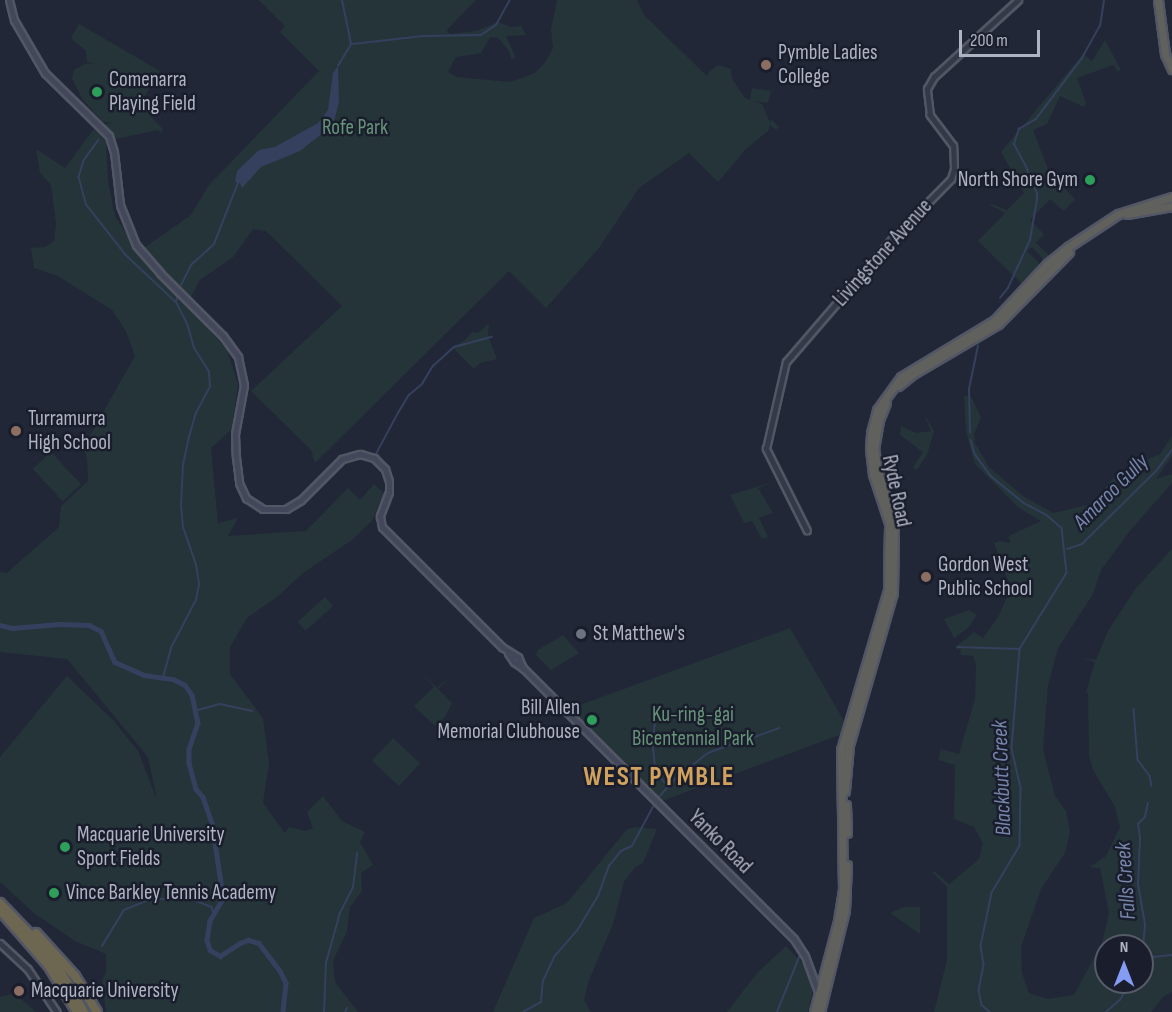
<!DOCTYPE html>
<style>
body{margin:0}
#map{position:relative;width:1172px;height:1012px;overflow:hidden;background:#212737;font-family:"Sofia Sans Condensed",sans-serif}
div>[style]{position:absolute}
.green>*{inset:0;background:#243439;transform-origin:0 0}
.water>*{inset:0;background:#35405e}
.stream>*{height:1.5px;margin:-0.75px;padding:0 0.75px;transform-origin:0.75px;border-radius:0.75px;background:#35405e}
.river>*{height:4.5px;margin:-2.25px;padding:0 2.25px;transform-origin:2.25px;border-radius:2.25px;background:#35405e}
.roads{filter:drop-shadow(2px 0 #525665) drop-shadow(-2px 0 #525665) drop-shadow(0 2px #525665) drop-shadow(0 -2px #525665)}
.tertiary>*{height:4.5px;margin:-2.25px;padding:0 2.25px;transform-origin:2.25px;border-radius:2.25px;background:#343948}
.secondary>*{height:5px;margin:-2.5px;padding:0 2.5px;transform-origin:2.5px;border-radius:2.5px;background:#42475a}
.trunk>*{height:7px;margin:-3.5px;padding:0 3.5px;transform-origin:3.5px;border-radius:3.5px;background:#60605d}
.motorway>*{height:8px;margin:-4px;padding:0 4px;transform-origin:4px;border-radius:4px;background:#6d6752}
.dots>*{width:16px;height:16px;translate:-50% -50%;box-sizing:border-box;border:3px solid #1a1e2c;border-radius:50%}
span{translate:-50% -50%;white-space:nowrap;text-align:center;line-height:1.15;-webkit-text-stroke:5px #1a1e2c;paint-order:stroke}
.poi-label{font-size:21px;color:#afb3c4}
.left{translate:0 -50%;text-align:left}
.right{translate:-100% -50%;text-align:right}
.park-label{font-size:21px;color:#679479}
.street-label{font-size:21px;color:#afb3c4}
.water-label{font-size:22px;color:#7786ac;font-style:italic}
.district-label{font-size:27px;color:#d0a25e;font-weight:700;letter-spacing:1.5px}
.north{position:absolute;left:1094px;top:934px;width:60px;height:60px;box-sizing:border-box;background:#1a1e2c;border:2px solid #565a69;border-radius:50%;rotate:0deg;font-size:16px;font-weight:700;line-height:24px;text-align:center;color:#afb3c4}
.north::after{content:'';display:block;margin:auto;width:21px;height:27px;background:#849cf4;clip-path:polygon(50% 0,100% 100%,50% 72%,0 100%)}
.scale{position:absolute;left:959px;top:30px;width:81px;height:27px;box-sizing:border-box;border:3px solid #afb3c4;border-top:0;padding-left:8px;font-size:18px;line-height:21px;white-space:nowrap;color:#afb3c4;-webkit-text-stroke:4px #1a1e2c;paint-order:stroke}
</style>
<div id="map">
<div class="green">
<i style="clip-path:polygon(259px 0,476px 0,447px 30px,450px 34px,476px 31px,498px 22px,511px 27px,521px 26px,526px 35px,506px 36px,516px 58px,511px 59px,509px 51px,498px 38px,490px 37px,481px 53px,456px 57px,448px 72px,457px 77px,511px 82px,535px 73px,546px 61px,553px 48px,551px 29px,557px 0,637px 0,644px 15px,708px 77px,707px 74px,718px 65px,731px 69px,732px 79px,745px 98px,750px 100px,752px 88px,771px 91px,768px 103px,753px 101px,762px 104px,770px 122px,772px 120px,779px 127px,776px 130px,770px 125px,768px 131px,745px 150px,718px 182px,689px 153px,639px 188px,599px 248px,546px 308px,509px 271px,315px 463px,311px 450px,251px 391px,342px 306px,266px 231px,253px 229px,233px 257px,200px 280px,187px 304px,227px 350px,238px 384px,232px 429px,211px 448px,218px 523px,238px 518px,228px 536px,306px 531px,348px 488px,360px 500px,374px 484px,384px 493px,372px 521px,352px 540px,303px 573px,277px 597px,247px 618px,230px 647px,230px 674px,263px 718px,269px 763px,263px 803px,285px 833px,289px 827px,306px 831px,313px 828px,307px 812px,323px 796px,342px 821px,365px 832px,360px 842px,373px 865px,361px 873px,362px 891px,350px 907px,347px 931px,333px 961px,335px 982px,358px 1012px,106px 1012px,102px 980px,106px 973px,106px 954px,75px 941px,34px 913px,0 882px,0 757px,67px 676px,113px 720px,138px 751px,157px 800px,148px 757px,67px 659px,0 652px,0 572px,7px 573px,59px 527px,61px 506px,88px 481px,87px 458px,83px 448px,135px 356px,126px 331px,112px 310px,58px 276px,34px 268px,31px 248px,45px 247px,54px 241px,56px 224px,51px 185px,40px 173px,36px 149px,65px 168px,96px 126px,112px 123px,103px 122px,83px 100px,72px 78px,74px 70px,85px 64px,95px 63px,87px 62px,86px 51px,71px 38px,79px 24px,160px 71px,139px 105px,163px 129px,161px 133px,158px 130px,115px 139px,106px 145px,108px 181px,115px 216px,138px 252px,191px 215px,209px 185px,319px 71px,280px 32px,285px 26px)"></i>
<i style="clip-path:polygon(1105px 40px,1121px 70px,1118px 72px,1113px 65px,1077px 78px,1086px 103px,1084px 107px,1060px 96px,1047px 124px,1033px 130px,1048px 169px,1047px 171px,1075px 199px,1064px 211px,1050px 199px,1030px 220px,1044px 234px,1036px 243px,1050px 256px,1045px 261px,1032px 247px,1027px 251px,1041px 265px,1023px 285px,978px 241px,1005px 213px,990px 205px,991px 204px,1007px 210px,1024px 193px,1001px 152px,1083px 54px,1092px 61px)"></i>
<i style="clip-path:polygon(489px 323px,488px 336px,497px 359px,480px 363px,474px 369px,452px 347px,465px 340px,472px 332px,478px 333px)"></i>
<i style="clip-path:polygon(evenodd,964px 395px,972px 398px,981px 418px,974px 434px,975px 443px,989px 467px,1023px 496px,1053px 513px,1092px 504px,1115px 476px,1141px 471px,1145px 460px,1160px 454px,1172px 436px,1172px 456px,1156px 479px,1172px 474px,1172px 483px,1129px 532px,1101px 570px,1093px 594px,1058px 648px,1048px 685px,1043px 749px,1055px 796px,1066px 811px,1070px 832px,1065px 853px,1041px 889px,1021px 947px,1022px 973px,1029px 993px,1048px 999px,1074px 995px,1102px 943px,1109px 913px,1100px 868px,1090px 867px,1106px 856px,1120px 827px,1115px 807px,1093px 770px,1089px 755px,1088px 693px,1086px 692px,1095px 662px,1080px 658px,1096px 660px,1108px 631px,1136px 588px,1172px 549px,1172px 992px,1164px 996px,1151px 1012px,934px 1012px,947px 960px,947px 887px,933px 873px,934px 871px,949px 884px,979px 859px,983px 843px,974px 827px,954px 819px,955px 765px,938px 760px,941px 749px,959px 754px,975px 699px,976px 665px,973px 656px,961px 655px,960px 649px,970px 643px,957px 650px,955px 647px,966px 639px,968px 642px,966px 639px,974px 632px,983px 638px,998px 617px,1011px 589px,994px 543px,999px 541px,1010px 543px,1009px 536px,1041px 521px,1019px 508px,975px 464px,966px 432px,964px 395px,1106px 946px,1142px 946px,1142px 982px,1106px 982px,1106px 946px)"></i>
<i style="clip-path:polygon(924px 414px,934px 431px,927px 455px,917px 470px,913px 467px,923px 452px,900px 435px,901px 426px,916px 433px,931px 431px)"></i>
<i style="left:51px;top:452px;width:44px;height:25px;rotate:47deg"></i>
<i style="clip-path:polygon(777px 481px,758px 488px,773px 513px,759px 518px,768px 537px,762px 539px,752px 521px,744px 523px,730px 495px)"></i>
<i style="left:325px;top:597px;width:12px;height:37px;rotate:48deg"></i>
<i style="clip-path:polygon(969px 610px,977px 615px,968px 628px,954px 638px,944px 619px)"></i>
<i style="clip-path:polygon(790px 628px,844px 721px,842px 734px,662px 801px,569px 709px)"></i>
<i style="clip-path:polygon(563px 635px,579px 653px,551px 670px,536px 655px,538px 650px)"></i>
<i style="clip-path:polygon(420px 672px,437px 688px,452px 675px,438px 689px,452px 703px,445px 717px,435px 726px,414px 706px,434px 687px)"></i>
<i style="left:393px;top:738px;width:37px;height:31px;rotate:43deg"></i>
<i style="clip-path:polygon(637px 827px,657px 829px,643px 863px,635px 867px,624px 882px,613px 924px,589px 980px,584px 1000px,591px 1012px,493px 1012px,534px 918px,567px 903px,627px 829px)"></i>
<i style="clip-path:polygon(904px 907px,920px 907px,920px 934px,890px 913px)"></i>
<i style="clip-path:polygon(786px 946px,803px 964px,811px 981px,813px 990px,808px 1012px,727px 1012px,757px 973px)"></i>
<i style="clip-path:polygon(11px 994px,20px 998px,36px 1012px,0 1012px,0 997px)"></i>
</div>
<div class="water">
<i style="clip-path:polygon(338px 66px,339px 102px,333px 125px,300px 151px,261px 167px,242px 188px,240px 183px,235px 182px,237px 171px,259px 150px,275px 147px,318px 123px,328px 110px,333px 73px)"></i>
</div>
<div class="stream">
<i style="left:353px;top:44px;width:70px;rotate:-6.5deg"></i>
<i style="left:423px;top:36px;width:58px;rotate:-1deg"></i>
<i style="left:481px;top:35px;width:18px;rotate:-34deg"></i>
<i style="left:496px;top:25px;width:29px;rotate:-61deg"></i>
<i style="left:338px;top:66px;width:26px;rotate:-59deg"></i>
<i style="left:351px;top:44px;width:45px;rotate:-101.6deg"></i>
<i style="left:99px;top:140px;width:26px;rotate:126deg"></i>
<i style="left:84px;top:161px;width:17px;rotate:107deg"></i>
<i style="left:79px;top:177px;width:28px;rotate:75deg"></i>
<i style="left:86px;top:204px;width:65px;rotate:51.9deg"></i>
<i style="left:126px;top:255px;width:67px;rotate:43.2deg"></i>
<i style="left:181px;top:285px;width:22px;rotate:-63deg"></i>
<i style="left:191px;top:265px;width:31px;rotate:-42deg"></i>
<i style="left:214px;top:244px;width:66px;rotate:-68.5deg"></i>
<i style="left:1000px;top:298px;width:13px;rotate:-51deg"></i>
<i style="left:1008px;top:288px;width:53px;rotate:-65.4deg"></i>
<i style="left:1030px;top:240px;width:41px;rotate:-80.1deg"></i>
<i style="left:1037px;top:200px;width:6px;rotate:-90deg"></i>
<i style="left:1037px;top:194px;width:29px;rotate:-112deg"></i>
<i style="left:1026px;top:167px;width:26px;rotate:-118deg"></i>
<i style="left:1014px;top:144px;width:16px;rotate:-72deg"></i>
<i style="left:1019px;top:129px;width:20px;rotate:-30deg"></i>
<i style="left:1036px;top:119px;width:76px;rotate:-53deg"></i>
<i style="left:1082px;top:58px;width:37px;rotate:-61deg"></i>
<i style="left:1100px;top:26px;width:26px;rotate:-81deg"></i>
<i style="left:970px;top:433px;width:44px;rotate:-91.3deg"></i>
<i style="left:969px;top:389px;width:44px;rotate:-78.2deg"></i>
<i style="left:971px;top:440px;width:15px;rotate:74deg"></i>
<i style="left:975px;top:454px;width:27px;rotate:54deg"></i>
<i style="left:991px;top:476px;width:43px;rotate:39.3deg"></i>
<i style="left:1024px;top:503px;width:27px;rotate:28deg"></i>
<i style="left:1048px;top:516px;width:18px;rotate:41deg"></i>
<i style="left:1062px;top:528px;width:45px;rotate:83.7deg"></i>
<i style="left:1067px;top:573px;width:89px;rotate:121.7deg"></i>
<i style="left:1020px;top:649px;width:100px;rotate:94.6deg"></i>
<i style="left:1012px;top:749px;width:40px;rotate:77deg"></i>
<i style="left:1021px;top:788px;width:58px;rotate:91deg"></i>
<i style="left:1020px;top:846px;width:55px;rotate:120.8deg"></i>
<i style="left:992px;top:893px;width:54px;rotate:101.7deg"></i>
<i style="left:981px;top:946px;width:19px;rotate:81deg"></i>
<i style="left:984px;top:965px;width:25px;rotate:101deg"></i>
<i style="left:979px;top:990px;width:15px;rotate:79deg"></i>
<i style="left:982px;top:1005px;width:11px;rotate:41deg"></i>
<i style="left:376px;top:454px;width:47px;rotate:-61.8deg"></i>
<i style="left:398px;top:413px;width:21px;rotate:-59deg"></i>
<i style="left:409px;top:395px;width:17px;rotate:-40deg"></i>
<i style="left:422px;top:384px;width:21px;rotate:-59deg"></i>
<i style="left:433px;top:366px;width:28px;rotate:-42deg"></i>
<i style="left:454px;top:347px;width:39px;rotate:-15deg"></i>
<i style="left:1067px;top:549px;width:16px;rotate:-18deg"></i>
<i style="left:1082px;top:544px;width:105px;rotate:-44.6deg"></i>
<i style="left:1157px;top:470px;width:25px;rotate:-53deg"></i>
<i style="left:958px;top:647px;width:62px;rotate:1.8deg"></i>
<i style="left:163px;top:678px;width:31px;rotate:-75deg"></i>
<i style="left:171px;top:648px;width:54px;rotate:-62.5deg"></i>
<i style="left:196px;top:600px;width:16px;rotate:-79deg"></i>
<i style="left:199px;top:584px;width:19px;rotate:-99deg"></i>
<i style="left:196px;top:565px;width:39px;rotate:-109deg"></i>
<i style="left:183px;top:528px;width:22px;rotate:-95deg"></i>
<i style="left:181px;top:506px;width:41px;rotate:-87.2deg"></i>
<i style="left:183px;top:465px;width:29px;rotate:-78deg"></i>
<i style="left:189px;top:437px;width:25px;rotate:-74deg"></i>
<i style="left:196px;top:413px;width:30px;rotate:-62deg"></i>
<i style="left:210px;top:387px;width:15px;rotate:-94deg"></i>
<i style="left:209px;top:372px;width:28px;rotate:-122deg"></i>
<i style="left:194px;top:348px;width:25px;rotate:-106deg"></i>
<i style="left:187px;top:324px;width:25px;rotate:-117deg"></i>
<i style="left:176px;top:302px;width:8px;rotate:-76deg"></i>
<i style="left:657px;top:707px;width:36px;rotate:96deg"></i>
<i style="left:653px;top:743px;width:30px;rotate:84deg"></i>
<i style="left:656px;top:773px;width:19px;rotate:47deg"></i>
<i style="left:1134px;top:709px;width:51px;rotate:85.5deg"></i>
<i style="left:1138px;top:760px;width:20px;rotate:53deg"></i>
<i style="left:1150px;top:776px;width:10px;rotate:79deg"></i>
<i style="left:195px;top:711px;width:26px;rotate:-16deg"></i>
<i style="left:220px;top:704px;width:33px;rotate:12deg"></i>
<i style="left:752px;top:738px;width:29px;rotate:-20deg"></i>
<i style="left:659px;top:797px;width:24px;rotate:-48deg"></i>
<i style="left:675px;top:779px;width:42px;rotate:-38.2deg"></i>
<i style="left:708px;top:753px;width:40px;rotate:-20.2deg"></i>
<i style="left:102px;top:946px;width:42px;rotate:-58.6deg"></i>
<i style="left:124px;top:910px;width:29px;rotate:-22deg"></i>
<i style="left:151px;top:899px;width:40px"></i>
<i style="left:191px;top:899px;width:22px;rotate:21deg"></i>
<i style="left:212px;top:907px;width:7px;rotate:74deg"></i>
<i style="left:1143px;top:958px;width:29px;rotate:-6deg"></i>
<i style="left:1142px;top:959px;width:34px;rotate:-85deg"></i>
<i style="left:1145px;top:925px;width:42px;rotate:-99.7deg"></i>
<i style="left:1138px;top:884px;width:46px;rotate:-87.5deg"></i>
<i style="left:1140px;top:838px;width:14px;rotate:-98deg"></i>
<i style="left:1138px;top:824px;width:10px;rotate:-45deg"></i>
<i style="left:1145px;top:817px;width:14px;rotate:-78deg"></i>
<i style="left:324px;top:1012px;width:49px;rotate:-87.7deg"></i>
<i style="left:326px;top:963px;width:52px;rotate:-74.4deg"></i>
<i style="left:340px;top:913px;width:29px;rotate:-63deg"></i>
<i style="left:353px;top:887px;width:34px;rotate:-83deg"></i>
<i style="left:345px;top:1012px;width:4px;rotate:-63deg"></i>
<i style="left:523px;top:1012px;width:21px;rotate:-29deg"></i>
<i style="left:541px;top:1002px;width:21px;rotate:-85deg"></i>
<i style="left:543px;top:981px;width:26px;rotate:-65deg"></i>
<i style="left:554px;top:957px;width:35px;rotate:-49deg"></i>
<i style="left:577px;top:931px;width:41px;rotate:-59deg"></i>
<i style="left:598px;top:896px;width:32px;rotate:-70deg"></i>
<i style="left:609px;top:866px;width:19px;rotate:-51deg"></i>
<i style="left:621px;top:851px;width:12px;rotate:-24deg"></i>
<i style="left:632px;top:846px;width:47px;rotate:-61.8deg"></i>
<i style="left:777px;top:1012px;width:61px;rotate:-68deg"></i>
<i style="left:1106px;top:1012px;width:18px;rotate:-41deg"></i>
<i style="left:1120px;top:1000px;width:21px;rotate:-61deg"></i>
</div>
<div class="river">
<i style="left:0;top:625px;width:12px;rotate:14deg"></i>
<i style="left:12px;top:628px;width:47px;rotate:-4.9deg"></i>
<i style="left:59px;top:624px;width:30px;rotate:2deg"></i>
<i style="left:89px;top:625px;width:13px;rotate:27deg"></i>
<i style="left:101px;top:631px;width:34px;rotate:66deg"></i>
<i style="left:115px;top:662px;width:32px;rotate:24deg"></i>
<i style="left:144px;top:675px;width:29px;rotate:8deg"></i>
<i style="left:173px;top:679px;width:13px;rotate:27deg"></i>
<i style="left:185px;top:685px;width:12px;rotate:55deg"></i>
<i style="left:192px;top:695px;width:29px;rotate:78deg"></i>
<i style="left:198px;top:723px;width:28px;rotate:109deg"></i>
<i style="left:189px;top:749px;width:14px;rotate:90deg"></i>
<i style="left:189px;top:763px;width:27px;rotate:75deg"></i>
<i style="left:196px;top:789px;width:11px;rotate:49deg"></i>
<i style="left:203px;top:797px;width:28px;rotate:71deg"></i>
<i style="left:212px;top:823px;width:67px;rotate:81.4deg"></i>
<i style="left:222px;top:889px;width:13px;rotate:94deg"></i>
<i style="left:221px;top:902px;width:22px;rotate:120deg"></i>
<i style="left:210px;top:921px;width:19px;rotate:99deg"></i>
<i style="left:207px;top:940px;width:10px;rotate:73deg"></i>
<i style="left:210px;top:950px;width:12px;rotate:31deg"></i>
<i style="left:220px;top:956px;width:24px;rotate:-33deg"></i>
<i style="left:240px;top:943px;width:9px;rotate:-21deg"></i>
<i style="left:248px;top:940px;width:11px;rotate:15deg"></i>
<i style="left:259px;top:943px;width:35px;rotate:53deg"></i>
<i style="left:280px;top:971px;width:13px;rotate:63deg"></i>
<i style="left:286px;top:983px;width:29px;rotate:96deg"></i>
</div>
<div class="roads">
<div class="tertiary">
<i style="left:807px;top:531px;width:92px;rotate:-116.6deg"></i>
<i style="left:766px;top:449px;width:89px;rotate:-77.1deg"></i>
<i style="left:786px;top:362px;width:161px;rotate:-49.3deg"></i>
<i style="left:891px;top:240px;width:86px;rotate:-45.5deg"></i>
<i style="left:951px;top:179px;width:10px;rotate:-73deg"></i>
<i style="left:954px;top:169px;width:23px;rotate:-92deg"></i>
<i style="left:953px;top:146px;width:39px;rotate:-127deg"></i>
<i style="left:930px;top:115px;width:26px;rotate:-97deg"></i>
<i style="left:927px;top:89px;width:14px;rotate:-60deg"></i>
<i style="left:934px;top:77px;width:114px;rotate:-42.5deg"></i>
<i style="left:0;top:943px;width:38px;rotate:43deg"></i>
<i style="left:28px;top:969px;width:52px;rotate:56deg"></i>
</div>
<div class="secondary">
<i style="left:9px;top:0;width:21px;rotate:76deg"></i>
<i style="left:14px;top:20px;width:61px;rotate:59.7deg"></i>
<i style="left:45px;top:73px;width:90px;rotate:44.5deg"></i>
<i style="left:109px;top:136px;width:17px;rotate:73deg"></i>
<i style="left:114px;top:152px;width:53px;rotate:83.5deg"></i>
<i style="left:120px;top:205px;width:43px;rotate:68.2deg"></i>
<i style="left:136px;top:245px;width:37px;rotate:49deg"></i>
<i style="left:160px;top:273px;width:89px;rotate:45deg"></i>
<i style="left:223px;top:336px;width:26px;rotate:54deg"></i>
<i style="left:238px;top:357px;width:29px;rotate:78deg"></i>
<i style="left:244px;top:385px;width:50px;rotate:100.4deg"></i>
<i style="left:235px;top:434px;width:23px;rotate:88deg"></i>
<i style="left:236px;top:457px;width:26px;rotate:83deg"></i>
<i style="left:239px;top:483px;width:17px;rotate:65deg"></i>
<i style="left:246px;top:498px;width:20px;rotate:33deg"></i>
<i style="left:263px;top:509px;width:23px"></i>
<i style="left:286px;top:509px;width:17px;rotate:-31deg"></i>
<i style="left:301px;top:500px;width:58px;rotate:-45deg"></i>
<i style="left:342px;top:459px;width:19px;rotate:-16deg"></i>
<i style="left:360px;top:454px;width:15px;rotate:16deg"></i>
<i style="left:374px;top:458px;width:16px;rotate:45deg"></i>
<i style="left:385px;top:469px;width:13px;rotate:72deg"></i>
<i style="left:389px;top:481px;width:11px;rotate:90deg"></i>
<i style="left:389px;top:492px;width:26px;rotate:111deg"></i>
<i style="left:380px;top:516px;width:11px;rotate:80deg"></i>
<i style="left:382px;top:527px;width:170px;rotate:45deg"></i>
<i style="left:502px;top:647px;width:19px;rotate:32deg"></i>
<i style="left:518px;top:657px;width:12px;rotate:66deg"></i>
<i style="left:508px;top:653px;width:11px;rotate:56deg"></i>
<i style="left:514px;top:662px;width:11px;rotate:34deg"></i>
<i style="left:523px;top:668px;width:383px;rotate:45deg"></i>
<i style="left:794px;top:939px;width:20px;rotate:57deg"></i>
<i style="left:805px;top:956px;width:40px;rotate:69.8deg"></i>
</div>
<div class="trunk">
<i style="left:1158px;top:0;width:54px;rotate:82.6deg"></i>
<i style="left:1165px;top:54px;width:17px;rotate:65deg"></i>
<i style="left:1127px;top:214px;width:46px;rotate:-10.1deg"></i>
<i style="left:898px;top:386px;width:19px;rotate:-39deg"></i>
<i style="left:913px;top:374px;width:99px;rotate:-30.5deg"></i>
<i style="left:998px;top:324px;width:101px;rotate:-45.4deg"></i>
<i style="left:845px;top:791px;width:46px;rotate:-85deg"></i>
<i style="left:849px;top:745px;width:158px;rotate:-73.9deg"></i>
<i style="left:893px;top:593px;width:67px;rotate:-89.1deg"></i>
<i style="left:894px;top:526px;width:61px;rotate:-106.1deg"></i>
<i style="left:877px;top:467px;width:18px;rotate:-99deg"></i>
<i style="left:874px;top:449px;width:29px;rotate:-80deg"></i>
<i style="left:879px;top:420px;width:18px;rotate:-68deg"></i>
<i style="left:846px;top:805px;width:28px;rotate:88deg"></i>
<i style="left:814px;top:1012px;width:94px;rotate:-75.2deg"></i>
<i style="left:838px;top:921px;width:32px;rotate:-81deg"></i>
<i style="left:843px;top:889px;width:139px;rotate:-90.8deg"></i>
<i style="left:841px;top:750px;width:167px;rotate:-73.6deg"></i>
<i style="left:888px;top:590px;width:67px;rotate:-89.1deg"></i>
<i style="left:889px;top:523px;width:52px;rotate:-108.1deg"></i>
<i style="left:873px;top:474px;width:25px;rotate:-97deg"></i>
<i style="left:870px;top:449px;width:16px;rotate:-86deg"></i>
<i style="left:871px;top:433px;width:24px;rotate:-75deg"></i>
<i style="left:877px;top:410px;width:41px;rotate:-54deg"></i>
<i style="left:901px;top:377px;width:110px;rotate:-31.2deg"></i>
<i style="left:995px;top:320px;width:76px;rotate:-47.1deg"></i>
<i style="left:1047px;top:264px;width:27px;rotate:-39deg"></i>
<i style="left:1068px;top:247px;width:60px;rotate:-33.4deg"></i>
<i style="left:1118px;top:214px;width:57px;rotate:-17.5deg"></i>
<i style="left:820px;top:1012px;width:105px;rotate:-76.2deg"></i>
<i style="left:845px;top:910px;width:45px;rotate:-87.5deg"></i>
</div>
<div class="motorway">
<i style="left:0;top:903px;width:61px;rotate:46.3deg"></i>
<i style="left:42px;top:947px;width:28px;rotate:52deg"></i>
<i style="left:59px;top:969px;width:50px;rotate:59.8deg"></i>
<i style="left:0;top:910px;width:73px;rotate:48.9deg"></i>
<i style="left:48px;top:965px;width:55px;rotate:58.3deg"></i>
<i style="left:36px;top:933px;width:58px;rotate:47.8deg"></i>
<i style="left:75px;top:976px;width:42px;rotate:58.6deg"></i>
</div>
</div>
<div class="dots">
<i style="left:766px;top:65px;background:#8d6e63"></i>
<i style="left:97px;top:92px;background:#2e9e5b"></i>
<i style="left:1090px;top:180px;background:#2e9e5b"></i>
<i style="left:16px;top:431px;background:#8d6e63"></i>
<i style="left:926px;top:577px;background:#8d6e63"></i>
<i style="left:581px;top:634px;background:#6b7280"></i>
<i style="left:592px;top:720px;background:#2e9e5b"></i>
<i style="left:65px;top:847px;background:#2e9e5b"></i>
<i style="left:54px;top:893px;background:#2e9e5b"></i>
<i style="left:19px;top:991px;background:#8d6e63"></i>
</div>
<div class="poi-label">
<span class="left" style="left:778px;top:65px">Pymble Ladies<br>College</span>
<span class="left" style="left:109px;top:92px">Comenarra<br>Playing Field</span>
<span class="right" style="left:1078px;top:180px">North Shore Gym</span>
<span class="left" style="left:28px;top:431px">Turramurra<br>High School</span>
<span class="left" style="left:938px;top:577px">Gordon West<br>Public School</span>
<span class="left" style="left:593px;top:634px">St Matthew's</span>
<span class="right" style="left:580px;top:720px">Bill Allen<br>Memorial Clubhouse</span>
<span class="left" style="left:77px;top:847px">Macquarie University<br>Sport Fields</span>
<span class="left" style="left:66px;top:893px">Vince Barkley Tennis Academy</span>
<span class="left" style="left:31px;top:991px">Macquarie University</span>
</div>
<div class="park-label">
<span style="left:355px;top:128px">Rofe Park</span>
<span style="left:693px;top:727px">Ku-ring-gai<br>Bicentennial Park</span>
</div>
<div class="street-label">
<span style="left:883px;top:253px;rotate:-48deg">Livingstone Avenue</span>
<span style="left:896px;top:491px;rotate:78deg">Ryde Road</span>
<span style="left:720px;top:842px;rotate:45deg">Yanko Road</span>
</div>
<div class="water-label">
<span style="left:1111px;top:492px;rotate:-45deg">Amaroo Gully</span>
<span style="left:1002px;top:778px;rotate:-92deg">Blackbutt Creek</span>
<span style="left:1126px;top:881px;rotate:-94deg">Falls Creek</span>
</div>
<div class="district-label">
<span style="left:659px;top:778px">WEST PYMBLE</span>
</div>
<div class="north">N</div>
<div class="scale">200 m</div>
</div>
